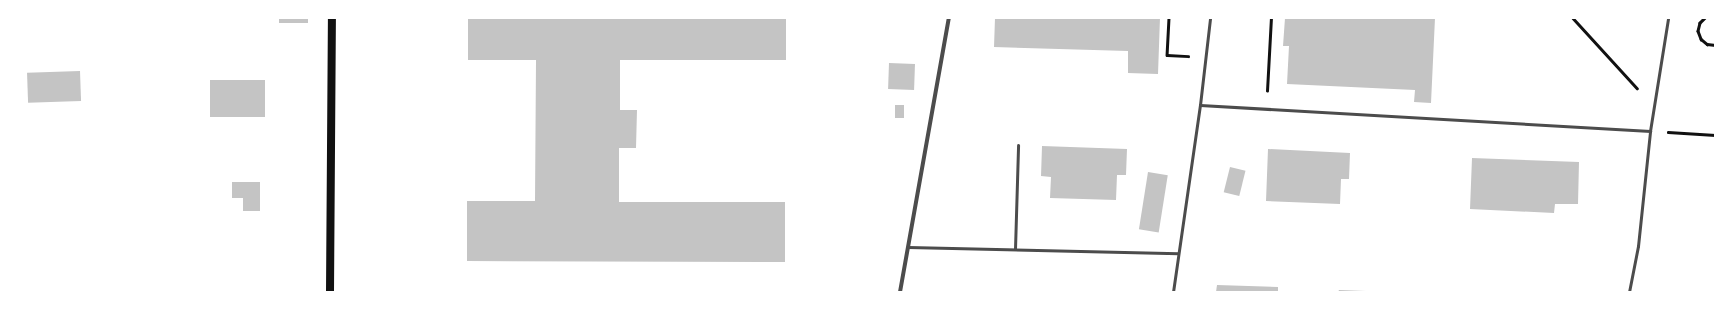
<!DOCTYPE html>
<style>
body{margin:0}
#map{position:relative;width:1733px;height:310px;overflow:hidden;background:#fff;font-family:"Golos Text",sans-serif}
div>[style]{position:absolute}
.building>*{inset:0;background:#c4c4c4;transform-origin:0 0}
.path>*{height:2.5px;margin:-1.25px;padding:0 1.25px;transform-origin:1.25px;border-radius:1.25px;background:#111}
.service>*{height:3px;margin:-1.5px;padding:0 1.5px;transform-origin:1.5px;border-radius:1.5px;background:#4c4c4c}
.minor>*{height:4px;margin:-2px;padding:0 2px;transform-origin:2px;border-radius:2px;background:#4c4c4c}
.secondary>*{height:8px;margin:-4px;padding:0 4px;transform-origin:4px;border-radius:4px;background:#111}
span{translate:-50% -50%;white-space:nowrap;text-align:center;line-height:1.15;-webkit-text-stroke:3px #fff;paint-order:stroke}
.frame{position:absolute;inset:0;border:19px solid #fff;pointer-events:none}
</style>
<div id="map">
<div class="building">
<i style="left:279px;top:18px;width:29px;height:5px"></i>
<i style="clip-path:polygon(468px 18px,786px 18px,786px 60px,620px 60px,620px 110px,637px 110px,636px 148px,619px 148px,619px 202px,785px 202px,785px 262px,467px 261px,467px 201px,535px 201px,536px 60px,468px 60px)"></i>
<i style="clip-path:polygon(995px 18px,1160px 18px,1158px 74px,1128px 73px,1128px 51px,994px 47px)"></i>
<i style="clip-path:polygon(1285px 18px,1435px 18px,1431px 103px,1414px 102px,1415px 90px,1287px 84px,1289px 46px,1283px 46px)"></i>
<i style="left:889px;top:63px;width:26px;height:26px;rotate:2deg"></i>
<i style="left:80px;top:71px;width:30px;height:53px;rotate:88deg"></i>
<i style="left:210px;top:80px;width:55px;height:37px"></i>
<i style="left:895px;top:105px;width:9px;height:13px"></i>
<i style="clip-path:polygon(1042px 146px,1127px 149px,1126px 175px,1117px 175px,1116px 200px,1050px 198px,1051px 177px,1041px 176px)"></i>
<i style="clip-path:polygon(1268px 149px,1350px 153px,1349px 179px,1341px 179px,1340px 204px,1266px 201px)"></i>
<i style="clip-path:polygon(1472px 158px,1579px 162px,1578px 204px,1555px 204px,1554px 213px,1470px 209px)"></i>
<i style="left:1230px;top:167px;width:16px;height:26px;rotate:14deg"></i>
<i style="left:1148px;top:172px;width:20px;height:58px;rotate:9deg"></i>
<i style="clip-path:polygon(232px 182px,260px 182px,260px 211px,243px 211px,243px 198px,232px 198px)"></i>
<i style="clip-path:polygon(1217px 285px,1278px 287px,1278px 292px,1216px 292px)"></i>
<i style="clip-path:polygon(1339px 290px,1366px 291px,1366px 292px,1338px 292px)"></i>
</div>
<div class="path">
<i style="left:1169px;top:18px;width:37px;rotate:93deg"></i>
<i style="left:1167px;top:55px;width:21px;rotate:3deg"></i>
<i style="left:1573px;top:18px;width:95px;rotate:47.6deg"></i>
<i style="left:1705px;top:18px;width:7px;rotate:135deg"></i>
<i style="left:1700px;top:23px;width:8px;rotate:104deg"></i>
<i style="left:1698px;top:31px;width:9px;rotate:69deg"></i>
<i style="left:1701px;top:39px;width:8px;rotate:40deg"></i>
<i style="left:1707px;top:44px;width:8px;rotate:7deg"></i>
<i style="left:1267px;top:91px;width:73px;rotate:-86.9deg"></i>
<i style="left:1668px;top:132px;width:47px;rotate:3.7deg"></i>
</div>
<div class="service">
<i style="left:1200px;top:105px;width:451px;rotate:3.3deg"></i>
<i style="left:908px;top:247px;width:270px;rotate:1.3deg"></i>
<i style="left:1015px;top:249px;width:104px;rotate:-88.3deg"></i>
<i style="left:1173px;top:292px;width:189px;rotate:-81.8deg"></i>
<i style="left:1200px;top:105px;width:88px;rotate:-83.4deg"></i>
<i style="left:1629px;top:292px;width:47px;rotate:-78.9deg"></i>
<i style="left:1638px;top:246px;width:116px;rotate:-84deg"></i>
<i style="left:1650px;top:131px;width:114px;rotate:-80.9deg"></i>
</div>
<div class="minor">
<i style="left:900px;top:292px;width:278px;rotate:-79.9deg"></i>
</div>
<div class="secondary">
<i style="left:330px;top:292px;width:274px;rotate:-89.6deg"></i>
</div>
<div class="frame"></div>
</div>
